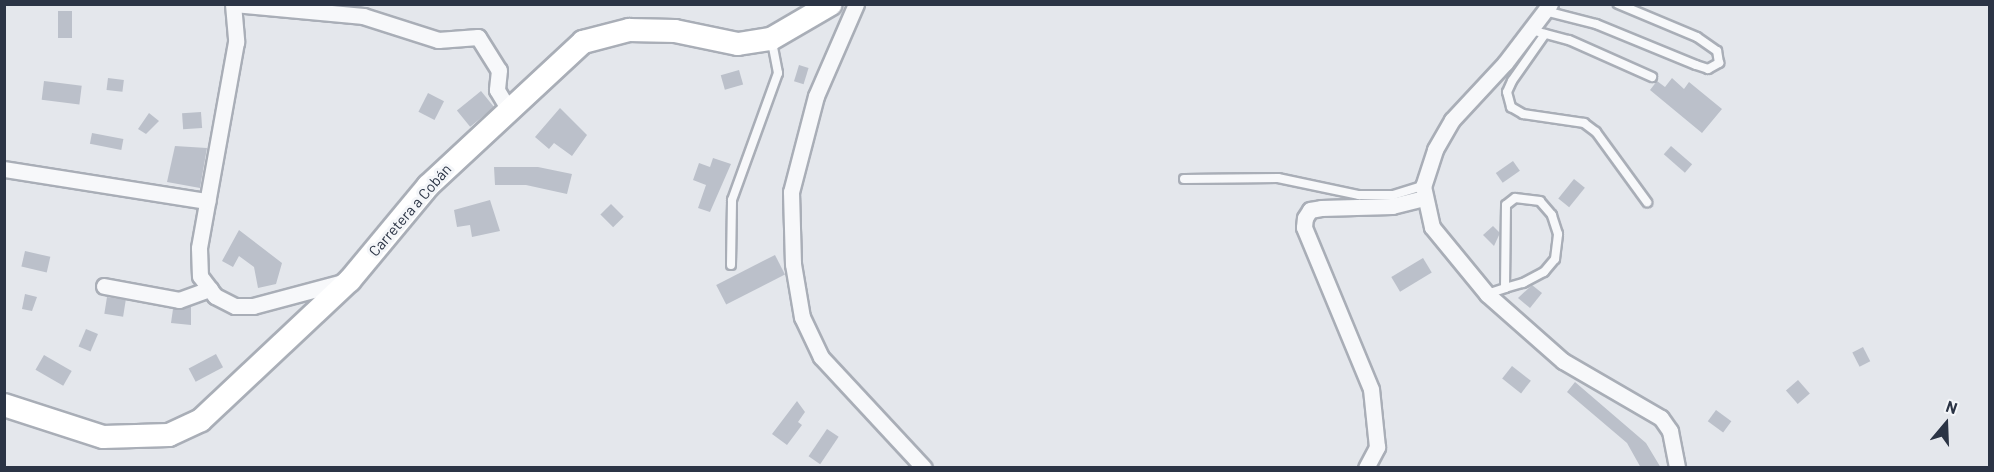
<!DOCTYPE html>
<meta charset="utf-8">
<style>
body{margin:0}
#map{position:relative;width:1994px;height:472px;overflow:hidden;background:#e4e7ec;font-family:Barlow,sans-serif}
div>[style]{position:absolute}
.building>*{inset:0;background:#bbc0ca;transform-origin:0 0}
.roads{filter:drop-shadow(2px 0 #a9aeb7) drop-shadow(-2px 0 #a9aeb7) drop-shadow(0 2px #a9aeb7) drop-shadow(0 -2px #a9aeb7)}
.lane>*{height:8px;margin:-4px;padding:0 4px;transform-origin:4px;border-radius:4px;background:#f7f8fa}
.street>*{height:15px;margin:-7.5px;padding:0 7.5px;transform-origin:7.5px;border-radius:7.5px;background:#f7f8fa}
.secondary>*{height:22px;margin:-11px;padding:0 11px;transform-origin:11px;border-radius:11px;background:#fff}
span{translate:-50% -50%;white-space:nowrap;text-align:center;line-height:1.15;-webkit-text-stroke:6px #f4f6f9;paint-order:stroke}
.street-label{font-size:15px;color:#2b3445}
.frame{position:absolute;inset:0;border:6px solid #2b3445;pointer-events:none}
.north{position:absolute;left:1916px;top:394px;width:60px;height:60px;-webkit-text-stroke:4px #f4f6f9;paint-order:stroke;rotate:19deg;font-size:16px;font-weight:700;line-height:24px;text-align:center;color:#2b3445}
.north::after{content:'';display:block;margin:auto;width:21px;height:27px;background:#2b3445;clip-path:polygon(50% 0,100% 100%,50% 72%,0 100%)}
</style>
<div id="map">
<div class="building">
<i style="left:58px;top:11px;width:14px;height:27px"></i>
<i style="left:799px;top:65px;width:10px;height:17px;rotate:17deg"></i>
<i style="left:739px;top:70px;width:15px;height:19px;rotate:74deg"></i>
<i style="left:108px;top:78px;width:16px;height:12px;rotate:7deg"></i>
<i style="clip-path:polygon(1672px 78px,1684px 89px,1689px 82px,1722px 109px,1702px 133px,1650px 90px,1657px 81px,1665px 87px)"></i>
<i style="left:44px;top:81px;width:38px;height:19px;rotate:7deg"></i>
<i style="left:481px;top:91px;width:21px;height:31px;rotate:51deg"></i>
<i style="left:428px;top:93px;width:18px;height:21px;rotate:27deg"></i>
<i style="clip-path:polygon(560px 108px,587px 135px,572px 156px,554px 143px,549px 149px,535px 137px)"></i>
<i style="left:201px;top:112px;width:16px;height:19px;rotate:86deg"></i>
<i style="clip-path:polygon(149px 113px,159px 121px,146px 134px,138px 129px)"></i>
<i style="left:92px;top:133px;width:32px;height:11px;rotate:11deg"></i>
<i style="clip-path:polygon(175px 146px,207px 148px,200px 188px,167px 182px)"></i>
<i style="left:1671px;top:146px;width:28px;height:11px;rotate:41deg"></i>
<i style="clip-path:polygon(713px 158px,731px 164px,710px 212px,698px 208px,706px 185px,693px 180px,699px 163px,710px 167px)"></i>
<i style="left:1513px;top:161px;width:12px;height:21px;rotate:55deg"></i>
<i style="clip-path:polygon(494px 167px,538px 167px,572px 174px,567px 194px,526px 185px,495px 185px)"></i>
<i style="left:1574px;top:179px;width:14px;height:25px;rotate:39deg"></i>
<i style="clip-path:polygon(490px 200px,500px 231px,472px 237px,470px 225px,457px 227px,454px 210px)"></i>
<i style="left:611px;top:204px;width:18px;height:15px;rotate:45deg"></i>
<i style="clip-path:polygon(1493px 226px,1500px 233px,1494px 246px,1483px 235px)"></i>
<i style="clip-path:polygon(239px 230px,282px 263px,276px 284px,258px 288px,254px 267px,239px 256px,233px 267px,222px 261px)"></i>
<i style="left:25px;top:251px;width:26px;height:16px;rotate:13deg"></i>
<i style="left:775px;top:255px;width:22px;height:66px;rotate:63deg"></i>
<i style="left:1423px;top:258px;width:17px;height:37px;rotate:59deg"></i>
<i style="clip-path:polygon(1532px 285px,1542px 293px,1530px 308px,1518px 298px)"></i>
<i style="clip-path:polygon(25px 294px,37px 297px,32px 311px,22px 309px)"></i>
<i style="left:107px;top:297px;width:19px;height:17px;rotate:9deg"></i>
<i style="clip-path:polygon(191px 306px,191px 325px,171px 323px,173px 309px)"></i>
<i style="left:86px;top:329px;width:13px;height:19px;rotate:23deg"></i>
<i style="left:1863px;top:347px;width:16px;height:12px;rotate:63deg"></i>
<i style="left:216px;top:354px;width:15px;height:31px;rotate:62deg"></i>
<i style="left:44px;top:355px;width:32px;height:17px;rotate:30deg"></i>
<i style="left:1512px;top:366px;width:24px;height:16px;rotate:38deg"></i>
<i style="left:1798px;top:380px;width:18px;height:16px;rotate:49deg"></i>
<i style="clip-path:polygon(1575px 382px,1646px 443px,1661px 468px,1641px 468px,1627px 443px,1567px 392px)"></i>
<i style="clip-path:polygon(797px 401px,805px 412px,798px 422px,802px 425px,787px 445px,772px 434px)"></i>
<i style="left:1716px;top:410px;width:19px;height:14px;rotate:36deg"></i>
<i style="left:827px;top:429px;width:14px;height:33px;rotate:34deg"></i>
</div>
<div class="roads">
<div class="lane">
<i style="left:1545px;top:11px;width:53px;rotate:14.3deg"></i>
<i style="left:1596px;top:24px;width:108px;rotate:22.3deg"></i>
<i style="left:1696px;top:65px;width:13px;rotate:18deg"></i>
<i style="left:1708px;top:69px;width:13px;rotate:-29deg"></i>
<i style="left:1719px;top:63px;width:12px;rotate:-99deg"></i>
<i style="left:1717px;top:51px;width:24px;rotate:-145deg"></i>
<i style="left:1697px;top:37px;width:86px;rotate:-157.3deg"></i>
<i style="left:1531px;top:30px;width:39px;rotate:15deg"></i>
<i style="left:1569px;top:40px;width:91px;rotate:24deg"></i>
<i style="left:1545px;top:34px;width:57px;rotate:125.1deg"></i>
<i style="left:1512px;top:81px;width:12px;rotate:114deg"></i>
<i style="left:1507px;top:92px;width:16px;rotate:75deg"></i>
<i style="left:1511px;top:107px;width:14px;rotate:30deg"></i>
<i style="left:1523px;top:114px;width:62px;rotate:8.4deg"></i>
<i style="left:1584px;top:123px;width:15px;rotate:37deg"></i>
<i style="left:1596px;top:132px;width:87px;rotate:53.9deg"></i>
<i style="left:1184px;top:179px;width:94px;rotate:-0.6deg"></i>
<i style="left:1278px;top:178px;width:83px;rotate:11.9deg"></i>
<i style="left:1359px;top:195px;width:34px"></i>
<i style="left:1393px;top:195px;width:31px;rotate:-17deg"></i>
<i style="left:731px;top:265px;width:65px;rotate:-89.1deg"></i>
<i style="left:732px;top:200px;width:135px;rotate:-70.1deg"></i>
<i style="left:778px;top:73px;width:33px;rotate:-101deg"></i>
<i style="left:1487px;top:294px;width:19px;rotate:-18deg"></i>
<i style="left:1505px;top:288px;width:19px;rotate:-16deg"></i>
<i style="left:1523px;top:283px;width:24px;rotate:-28deg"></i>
<i style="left:1544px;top:272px;width:17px;rotate:-50deg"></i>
<i style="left:1555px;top:259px;width:25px;rotate:-83deg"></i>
<i style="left:1558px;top:234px;width:20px;rotate:-108deg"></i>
<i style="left:1552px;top:215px;width:18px;rotate:-131deg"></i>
<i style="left:1540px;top:201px;width:25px;rotate:-173deg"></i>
<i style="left:1515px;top:198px;width:11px;rotate:142deg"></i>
<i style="left:1506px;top:205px;width:83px;rotate:90.7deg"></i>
</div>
<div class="street">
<i style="left:233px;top:4px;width:38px;rotate:85deg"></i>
<i style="left:236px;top:42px;width:209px;rotate:100.2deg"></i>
<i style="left:199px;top:248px;width:28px;rotate:88deg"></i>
<i style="left:200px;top:276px;width:25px;rotate:53deg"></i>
<i style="left:215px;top:296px;width:22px;rotate:27deg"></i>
<i style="left:235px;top:306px;width:18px"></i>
<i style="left:253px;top:306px;width:97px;rotate:-14.9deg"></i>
<i style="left:234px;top:4px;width:130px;rotate:5.3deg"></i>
<i style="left:363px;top:16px;width:79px;rotate:17.7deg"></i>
<i style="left:438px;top:40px;width:40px;rotate:-4.3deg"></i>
<i style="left:478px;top:37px;width:39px;rotate:58deg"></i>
<i style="left:499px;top:70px;width:20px;rotate:96deg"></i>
<i style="left:497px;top:90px;width:21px;rotate:59deg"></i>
<i style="left:856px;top:4px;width:100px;rotate:113.5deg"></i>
<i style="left:816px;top:96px;width:99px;rotate:104.6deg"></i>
<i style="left:791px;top:192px;width:72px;rotate:88.4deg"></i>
<i style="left:793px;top:264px;width:54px;rotate:80.4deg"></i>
<i style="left:802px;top:317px;width:44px;rotate:64.6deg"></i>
<i style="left:821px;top:357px;width:151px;rotate:47.1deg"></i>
<i style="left:1550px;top:4px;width:74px;rotate:127.3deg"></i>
<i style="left:1505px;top:63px;width:78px;rotate:132.9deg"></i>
<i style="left:1452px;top:120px;width:34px;rotate:120deg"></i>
<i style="left:1435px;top:150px;width:38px;rotate:108deg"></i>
<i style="left:1423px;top:186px;width:42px;rotate:77.6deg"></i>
<i style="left:1432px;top:227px;width:87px;rotate:50.6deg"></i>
<i style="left:1487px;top:294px;width:101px;rotate:41.4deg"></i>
<i style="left:1563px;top:361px;width:113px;rotate:30.2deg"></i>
<i style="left:1661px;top:418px;width:16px;rotate:55deg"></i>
<i style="left:1670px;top:431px;width:38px;rotate:79deg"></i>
<i style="left:4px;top:169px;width:206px;rotate:9deg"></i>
<i style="left:104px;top:286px;width:76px;rotate:10.6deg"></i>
<i style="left:179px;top:300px;width:33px;rotate:-20deg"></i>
<i style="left:1366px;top:468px;width:24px;rotate:-62deg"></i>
<i style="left:1377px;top:447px;width:58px;rotate:-95.9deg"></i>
<i style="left:1371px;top:389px;width:175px;rotate:-112.5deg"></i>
<i style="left:1304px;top:227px;width:9px;rotate:-84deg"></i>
<i style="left:1305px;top:218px;width:9px;rotate:-58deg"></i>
<i style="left:1310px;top:210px;width:11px;rotate:-10deg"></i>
<i style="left:1321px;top:208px;width:71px;rotate:-1.6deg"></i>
<i style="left:1392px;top:206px;width:33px;rotate:-14deg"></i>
</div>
<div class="secondary">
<i style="left:4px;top:405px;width:104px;rotate:17.9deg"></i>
<i style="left:103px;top:437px;width:66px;rotate:-1.7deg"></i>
<i style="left:169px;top:435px;width:35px;rotate:-25deg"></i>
<i style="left:201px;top:420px;width:204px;rotate:-43.2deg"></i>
<i style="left:350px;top:280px;width:122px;rotate:-50.3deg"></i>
<i style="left:428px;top:186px;width:212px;rotate:-42.9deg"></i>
<i style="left:583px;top:42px;width:48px;rotate:-14.6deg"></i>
<i style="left:629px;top:30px;width:46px;rotate:1.2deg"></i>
<i style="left:675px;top:31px;width:64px;rotate:11.7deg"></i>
<i style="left:738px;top:44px;width:33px;rotate:-9deg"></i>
<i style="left:771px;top:39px;width:69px;rotate:-30.3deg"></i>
</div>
</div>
<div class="street-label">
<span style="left:410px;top:210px;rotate:-49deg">Carretera a Cobán</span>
</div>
<div class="frame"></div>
<div class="north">N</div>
</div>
